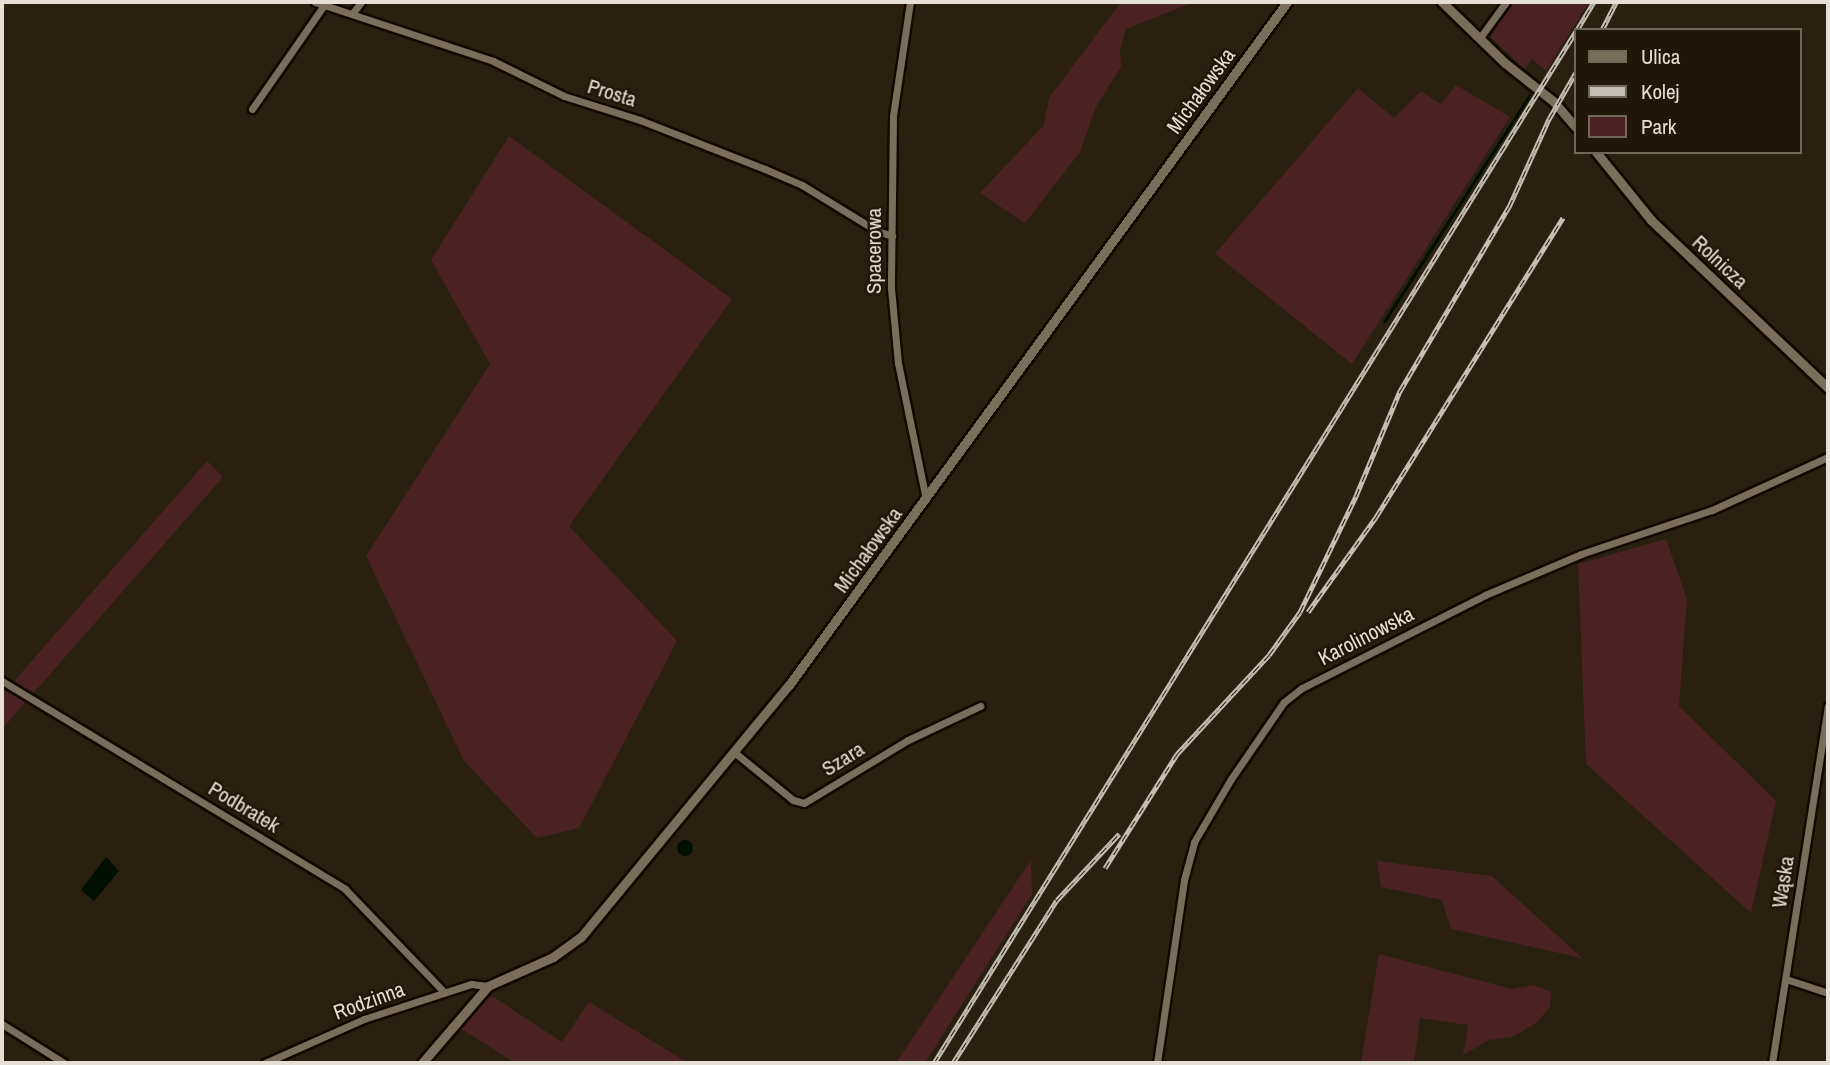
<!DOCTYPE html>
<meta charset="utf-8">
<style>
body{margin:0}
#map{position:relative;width:1830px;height:1065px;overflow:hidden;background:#29200e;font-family:"Archivo Narrow",sans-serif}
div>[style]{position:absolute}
.green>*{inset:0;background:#4b2222}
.water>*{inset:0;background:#000f00}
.round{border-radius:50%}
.stream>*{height:2.5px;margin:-1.25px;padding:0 1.25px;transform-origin:1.25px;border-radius:1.25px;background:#000f00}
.roads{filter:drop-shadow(2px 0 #120900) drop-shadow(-2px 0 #120900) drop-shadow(0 2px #120900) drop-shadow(0 -2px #120900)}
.minor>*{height:7px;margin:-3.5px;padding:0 3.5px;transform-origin:3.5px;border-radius:3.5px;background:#796e5a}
.tertiary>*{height:9px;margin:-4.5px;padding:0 4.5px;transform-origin:4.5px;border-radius:4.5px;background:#796e5a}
.rail>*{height:5px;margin-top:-2.5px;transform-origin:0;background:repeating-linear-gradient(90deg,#201706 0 8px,#c5bfb3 0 16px);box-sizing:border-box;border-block:2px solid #c5bfb3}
span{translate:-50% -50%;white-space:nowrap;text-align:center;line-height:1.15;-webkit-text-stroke:5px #201706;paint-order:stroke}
.street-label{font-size:21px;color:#e5dfd4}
.frame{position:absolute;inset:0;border:4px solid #e5dfd4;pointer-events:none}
.legend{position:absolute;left:1574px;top:28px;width:228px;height:126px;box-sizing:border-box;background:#201706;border:2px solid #6f6758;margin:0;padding:9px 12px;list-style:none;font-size:21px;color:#e5dfd4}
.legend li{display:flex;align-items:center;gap:14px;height:35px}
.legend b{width:35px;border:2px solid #6f6758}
</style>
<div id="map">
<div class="green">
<i style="clip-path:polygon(1121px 2px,1192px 3px,1126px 29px,1120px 51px,1121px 67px,1096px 107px,1080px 152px,1025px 223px,980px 193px,1044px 125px,1049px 98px)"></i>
<i style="clip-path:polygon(1510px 2px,1589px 2px,1546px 71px,1532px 59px,1525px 69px,1491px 38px)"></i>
<i style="clip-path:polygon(1456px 85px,1510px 117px,1352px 364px,1215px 254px,1358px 88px,1394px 118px,1421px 91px,1441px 104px)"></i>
<i style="clip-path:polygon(509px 136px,732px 299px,569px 526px,677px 641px,579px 828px,537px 838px,464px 761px,366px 556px,490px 364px,431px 260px)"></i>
<i style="clip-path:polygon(207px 461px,223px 477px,2px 729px,2px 684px,8px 688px)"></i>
<i style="clip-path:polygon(1666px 539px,1687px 599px,1679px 706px,1776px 801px,1751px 913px,1586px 764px,1578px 564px)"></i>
<i style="clip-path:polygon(1031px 860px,1032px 894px,925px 1063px,896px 1063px)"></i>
<i style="clip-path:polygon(1377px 861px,1492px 876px,1582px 958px,1451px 929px,1442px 900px,1381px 887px)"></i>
<i style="clip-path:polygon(1379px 954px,1512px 989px,1534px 985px,1551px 992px,1550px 1007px,1536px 1023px,1513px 1037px,1489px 1040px,1463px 1055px,1468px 1025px,1420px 1018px,1414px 1063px,1361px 1063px)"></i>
<i style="clip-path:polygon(492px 996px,562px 1042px,589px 1002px,688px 1063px,515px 1063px,460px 1028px,477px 1007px)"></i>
</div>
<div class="water">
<i class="round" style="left:677px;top:840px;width:16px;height:16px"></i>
<i style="clip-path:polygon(106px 857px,119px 871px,94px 901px,81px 890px)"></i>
</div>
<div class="stream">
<i style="left:1384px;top:322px;width:269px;rotate:-57.3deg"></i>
</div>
<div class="roads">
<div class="minor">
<i style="left:315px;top:2px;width:188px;rotate:18.3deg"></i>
<i style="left:493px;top:61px;width:79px;rotate:26.2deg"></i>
<i style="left:564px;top:96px;width:80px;rotate:17.5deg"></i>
<i style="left:640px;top:120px;width:134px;rotate:21.4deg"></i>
<i style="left:765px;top:169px;width:40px;rotate:23.4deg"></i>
<i style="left:802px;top:185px;width:88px;rotate:31.5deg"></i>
<i style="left:877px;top:231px;width:16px;rotate:18deg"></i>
<i style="left:910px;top:2px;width:115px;rotate:98.5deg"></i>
<i style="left:893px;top:116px;width:172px;rotate:90.7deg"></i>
<i style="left:891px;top:288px;width:75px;rotate:84.7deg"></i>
<i style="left:898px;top:363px;width:139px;rotate:78.4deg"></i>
<i style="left:352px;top:14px;width:15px;rotate:-53deg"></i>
<i style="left:1479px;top:39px;width:46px;rotate:-53.9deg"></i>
<i style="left:252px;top:109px;width:126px;rotate:-55.3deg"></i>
<i style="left:2px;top:681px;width:401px;rotate:31.2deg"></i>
<i style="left:345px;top:889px;width:143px;rotate:46.1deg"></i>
<i style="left:734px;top:752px;width:76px;rotate:39.1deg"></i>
<i style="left:793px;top:800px;width:11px;rotate:15deg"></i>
<i style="left:804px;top:803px;width:122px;rotate:-31.2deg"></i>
<i style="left:908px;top:740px;width:80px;rotate:-25.3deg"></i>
<i style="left:1786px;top:979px;width:44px;rotate:18.4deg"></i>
<i style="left:2px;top:1024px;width:73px;rotate:32.2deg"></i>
<i style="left:265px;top:1063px;width:108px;rotate:-24deg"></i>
<i style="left:364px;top:1019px;width:113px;rotate:-18.1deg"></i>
<i style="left:471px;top:984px;width:17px;rotate:7deg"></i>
<i style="left:1157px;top:1063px;width:185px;rotate:-81.6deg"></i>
<i style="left:1184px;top:880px;width:39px;rotate:-75deg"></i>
<i style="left:1194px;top:842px;width:73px;rotate:-59.6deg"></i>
<i style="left:1231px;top:779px;width:93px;rotate:-55.5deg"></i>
<i style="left:1284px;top:702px;width:23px;rotate:-38deg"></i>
<i style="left:1302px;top:688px;width:205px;rotate:-26.9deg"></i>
<i style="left:1485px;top:595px;width:104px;rotate:-23.1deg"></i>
<i style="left:1581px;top:554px;width:138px;rotate:-18.6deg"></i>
<i style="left:1712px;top:510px;width:128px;rotate:-24.6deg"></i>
<i style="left:1772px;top:1063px;width:361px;rotate:-81.1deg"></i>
</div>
<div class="tertiary">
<i style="left:1442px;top:2px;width:88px;rotate:44.1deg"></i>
<i style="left:1505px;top:63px;width:61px;rotate:38.4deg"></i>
<i style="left:1553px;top:101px;width:35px;rotate:49deg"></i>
<i style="left:1596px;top:152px;width:87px;rotate:51deg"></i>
<i style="left:1651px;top:220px;width:244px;rotate:43.5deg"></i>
<i style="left:422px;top:1063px;width:101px;rotate:-49.4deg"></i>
<i style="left:488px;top:986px;width:71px;rotate:-24deg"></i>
<i style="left:553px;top:957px;width:34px;rotate:-36deg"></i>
<i style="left:581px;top:937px;width:327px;rotate:-50.5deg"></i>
<i style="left:789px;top:685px;width:845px;rotate:-53.9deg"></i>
</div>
</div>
<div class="rail">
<i style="left:1577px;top:30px;width:33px;rotate:-59deg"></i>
<i style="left:1602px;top:30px;width:31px;rotate:-63deg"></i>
<i style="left:1308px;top:612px;width:117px;rotate:-54.4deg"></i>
<i style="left:1376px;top:517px;width:353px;rotate:-58deg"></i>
<i style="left:1105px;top:868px;width:135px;rotate:-57.7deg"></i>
<i style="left:1177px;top:754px;width:135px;rotate:-47.1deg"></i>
<i style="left:1269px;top:655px;width:53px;rotate:-54.2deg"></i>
<i style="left:1300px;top:612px;width:129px;rotate:-64.2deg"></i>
<i style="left:1356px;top:496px;width:114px;rotate:-67.3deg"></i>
<i style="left:1400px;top:391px;width:214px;rotate:-59.4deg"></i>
<i style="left:1509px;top:207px;width:97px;rotate:-65.6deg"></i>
<i style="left:1549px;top:119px;width:54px;rotate:-60.1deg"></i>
<i style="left:934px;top:1063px;width:1215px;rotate:-58.11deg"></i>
<i style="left:953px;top:1063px;width:193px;rotate:-57.5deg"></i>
<i style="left:1057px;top:900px;width:91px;rotate:-46.8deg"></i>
</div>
<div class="street-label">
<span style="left:1201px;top:91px;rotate:-54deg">Michałowska</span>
<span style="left:612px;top:93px;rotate:17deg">Prosta</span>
<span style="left:874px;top:251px;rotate:-90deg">Spacerowa</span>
<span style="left:1720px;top:262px;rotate:43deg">Rolnicza</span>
<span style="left:868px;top:550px;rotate:-54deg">Michałowska</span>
<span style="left:1366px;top:636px;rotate:-27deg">Karolinowska</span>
<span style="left:843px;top:759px;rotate:-32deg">Szara</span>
<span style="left:244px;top:807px;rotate:31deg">Podbratek</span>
<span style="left:1783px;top:882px;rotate:-81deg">Wąska</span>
<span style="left:369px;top:1001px;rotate:-20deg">Rodzinna</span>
</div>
<div class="frame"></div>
<ul class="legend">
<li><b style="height:9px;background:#796e5a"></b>Ulica</li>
<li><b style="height:9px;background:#c5bfb3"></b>Kolej</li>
<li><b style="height:19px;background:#4b2222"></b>Park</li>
</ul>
</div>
